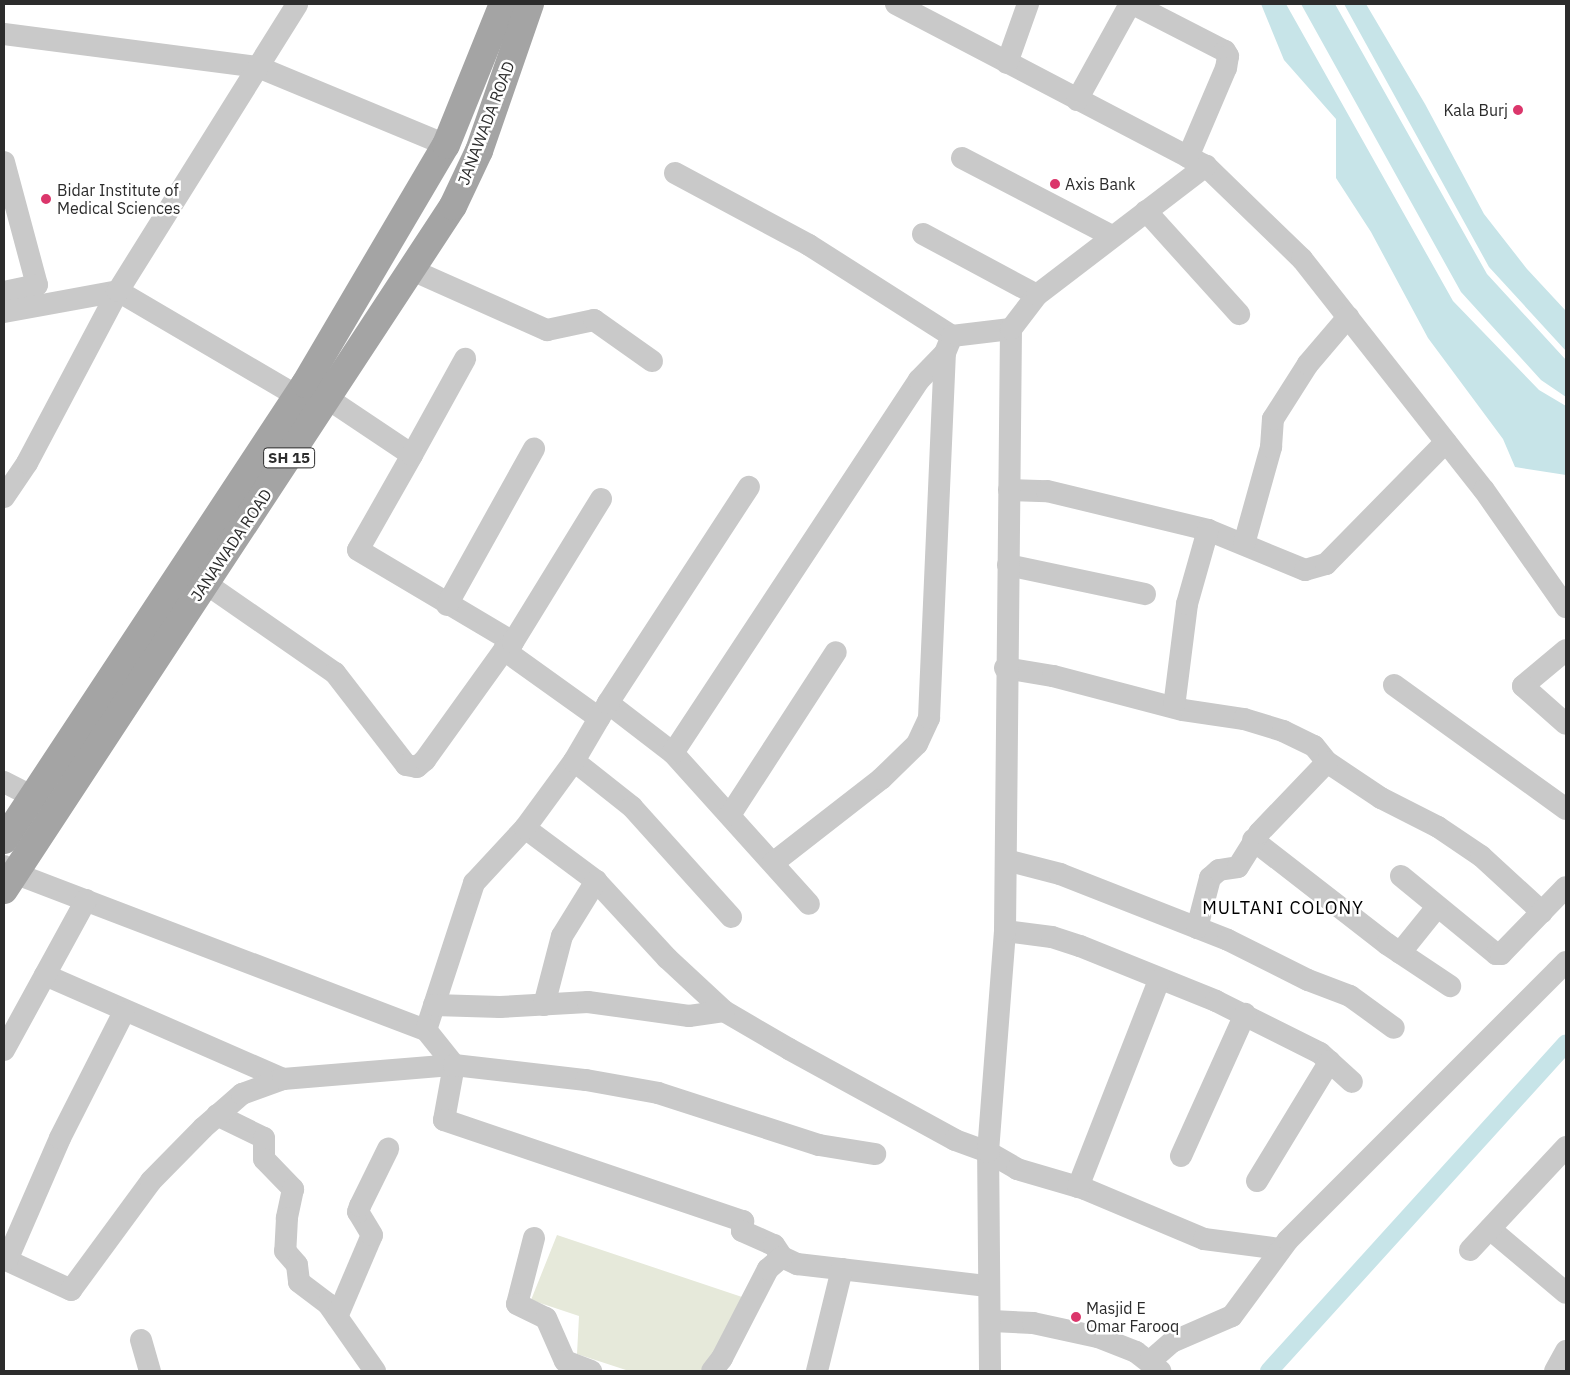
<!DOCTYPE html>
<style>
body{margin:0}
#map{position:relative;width:1570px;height:1375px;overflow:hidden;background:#fff;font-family:"IBM Plex Sans",sans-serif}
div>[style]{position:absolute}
.green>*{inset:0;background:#e6e9da}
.water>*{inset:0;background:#c7e4e8}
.canal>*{height:18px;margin:-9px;padding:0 9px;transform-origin:9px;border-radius:9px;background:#c7e4e8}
.minor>*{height:22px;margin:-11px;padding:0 11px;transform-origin:11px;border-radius:11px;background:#c9c9c9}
.major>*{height:28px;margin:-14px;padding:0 14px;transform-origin:14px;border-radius:14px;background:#a4a4a4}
.dots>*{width:14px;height:14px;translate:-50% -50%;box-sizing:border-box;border:2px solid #fff;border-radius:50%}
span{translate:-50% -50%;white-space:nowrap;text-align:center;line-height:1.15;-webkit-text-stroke:5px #fff;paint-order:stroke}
.shield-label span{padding:1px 4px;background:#fff;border:1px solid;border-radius:4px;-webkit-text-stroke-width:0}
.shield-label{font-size:15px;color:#2c2c2c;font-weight:700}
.poi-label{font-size:16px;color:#2c2c2c}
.right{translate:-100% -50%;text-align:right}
.left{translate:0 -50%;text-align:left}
.street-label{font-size:16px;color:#2c2c2c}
.neighbourhood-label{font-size:18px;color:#000;letter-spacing:1px}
.frame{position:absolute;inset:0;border:5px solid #2c2c2c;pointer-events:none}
</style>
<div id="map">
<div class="green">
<i style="clip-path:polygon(557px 1235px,745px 1298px,715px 1355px,700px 1371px,629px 1371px,577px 1354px,579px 1316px,531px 1300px)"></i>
</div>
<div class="water">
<i style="clip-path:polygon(1261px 4px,1286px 4px,1453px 301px,1539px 390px,1566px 406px,1566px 475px,1515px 467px,1503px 439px,1428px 338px,1371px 232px,1336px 178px,1336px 119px,1284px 60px)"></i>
<i style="clip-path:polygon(1301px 4px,1335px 4px,1487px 274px,1566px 360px,1566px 397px,1541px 380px,1461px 292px)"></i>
<i style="clip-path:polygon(1344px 4px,1366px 4px,1425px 104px,1484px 214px,1527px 269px,1566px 311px,1566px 351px,1489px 267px)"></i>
</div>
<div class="canal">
<i style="left:1269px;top:1371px;width:442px;rotate:-47.8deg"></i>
</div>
<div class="minor">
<i style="left:896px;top:4px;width:350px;rotate:27.6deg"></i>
<i style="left:1206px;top:166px;width:134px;rotate:44.1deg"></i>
<i style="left:1302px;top:259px;width:294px;rotate:51.8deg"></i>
<i style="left:1484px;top:490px;width:143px;rotate:55deg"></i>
<i style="left:1133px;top:4px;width:103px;rotate:27.1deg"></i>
<i style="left:1225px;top:51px;width:6px;rotate:59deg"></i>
<i style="left:1228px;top:56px;width:12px;rotate:99deg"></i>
<i style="left:1226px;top:68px;width:97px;rotate:113.1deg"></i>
<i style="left:4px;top:34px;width:256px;rotate:7.4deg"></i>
<i style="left:258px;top:67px;width:204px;rotate:22.5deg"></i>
<i style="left:1007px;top:63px;width:63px;rotate:-70.4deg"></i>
<i style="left:1077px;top:100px;width:110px;rotate:-61.1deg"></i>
<i style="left:962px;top:158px;width:169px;rotate:27.5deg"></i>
<i style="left:4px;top:162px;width:127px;rotate:75deg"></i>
<i style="left:37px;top:285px;width:34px;rotate:168deg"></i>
<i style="left:675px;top:173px;width:152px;rotate:28.2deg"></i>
<i style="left:809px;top:245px;width:169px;rotate:32.5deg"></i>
<i style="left:1146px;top:211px;width:139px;rotate:47.9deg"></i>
<i style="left:923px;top:234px;width:129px;rotate:28.2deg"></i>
<i style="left:412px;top:270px;width:148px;rotate:24deg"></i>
<i style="left:547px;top:330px;width:48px;rotate:-12deg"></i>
<i style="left:594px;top:320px;width:71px;rotate:35.3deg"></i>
<i style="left:4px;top:312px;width:116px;rotate:-10.4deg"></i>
<i style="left:118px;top:291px;width:208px;rotate:30.4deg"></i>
<i style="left:312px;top:388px;width:120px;rotate:33.8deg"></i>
<i style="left:412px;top:455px;width:109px;rotate:119.6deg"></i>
<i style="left:358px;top:550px;width:180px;rotate:30.7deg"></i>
<i style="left:513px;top:642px;width:12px;rotate:138deg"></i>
<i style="left:504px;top:650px;width:117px;rotate:35.6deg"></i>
<i style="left:412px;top:455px;width:110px;rotate:-61.1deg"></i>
<i style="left:1009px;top:490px;width:38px;rotate:2deg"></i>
<i style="left:1047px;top:491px;width:166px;rotate:13.6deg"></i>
<i style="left:1208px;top:530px;width:105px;rotate:22.4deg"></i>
<i style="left:1305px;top:570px;width:22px;rotate:-16deg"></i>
<i style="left:1326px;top:564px;width:171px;rotate:-45.5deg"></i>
<i style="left:4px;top:497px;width:41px;rotate:-55.9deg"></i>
<i style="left:27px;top:463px;width:195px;rotate:-62.1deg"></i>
<i style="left:118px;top:291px;width:338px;rotate:-58deg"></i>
<i style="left:1244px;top:544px;width:101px;rotate:-74.4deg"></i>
<i style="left:1271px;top:447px;width:28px;rotate:-86deg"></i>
<i style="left:1273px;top:419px;width:65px;rotate:-57.5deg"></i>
<i style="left:1308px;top:364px;width:62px;rotate:-49.6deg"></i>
<i style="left:1008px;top:565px;width:140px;rotate:12deg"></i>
<i style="left:205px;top:583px;width:158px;rotate:34.7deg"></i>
<i style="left:335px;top:673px;width:116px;rotate:52.3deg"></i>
<i style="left:406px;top:765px;width:11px;rotate:10deg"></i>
<i style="left:417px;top:767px;width:11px;rotate:-41deg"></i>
<i style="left:425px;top:760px;width:135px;rotate:-54.3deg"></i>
<i style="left:447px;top:605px;width:179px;rotate:-60.9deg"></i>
<i style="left:513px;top:642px;width:168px;rotate:-58.4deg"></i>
<i style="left:1566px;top:650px;width:56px;rotate:140.1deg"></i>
<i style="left:1523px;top:686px;width:57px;rotate:41.5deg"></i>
<i style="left:1005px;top:668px;width:49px;rotate:9.5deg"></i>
<i style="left:1053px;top:676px;width:134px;rotate:14.7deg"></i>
<i style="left:1183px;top:710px;width:62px;rotate:8.4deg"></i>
<i style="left:1244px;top:719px;width:41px;rotate:17.1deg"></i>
<i style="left:1283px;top:731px;width:34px;rotate:26deg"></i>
<i style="left:1314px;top:746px;width:21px;rotate:51deg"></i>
<i style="left:1327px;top:762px;width:65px;rotate:33.7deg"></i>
<i style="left:1381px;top:798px;width:64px;rotate:27deg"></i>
<i style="left:1438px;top:827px;width:52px;rotate:34deg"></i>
<i style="left:1481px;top:856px;width:83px;rotate:42.6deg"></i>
<i style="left:1394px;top:685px;width:212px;rotate:35.8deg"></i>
<i style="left:608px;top:703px;width:82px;rotate:37.6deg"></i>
<i style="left:673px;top:753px;width:203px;rotate:48deg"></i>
<i style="left:1174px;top:707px;width:104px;rotate:-82.8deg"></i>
<i style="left:1187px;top:604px;width:77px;rotate:-74.2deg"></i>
<i style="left:673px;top:753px;width:447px;rotate:-56.6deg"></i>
<i style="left:919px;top:380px;width:37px;rotate:-46deg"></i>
<i style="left:945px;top:353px;width:18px;rotate:-68deg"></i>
<i style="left:952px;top:336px;width:59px;rotate:-6.8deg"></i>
<i style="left:574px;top:761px;width:74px;rotate:38.4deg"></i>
<i style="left:632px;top:807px;width:148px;rotate:48deg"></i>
<i style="left:4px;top:782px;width:33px;rotate:27deg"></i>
<i style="left:730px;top:815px;width:194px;rotate:-57deg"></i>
<i style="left:525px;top:828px;width:89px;rotate:36.7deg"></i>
<i style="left:596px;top:881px;width:105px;rotate:47.3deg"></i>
<i style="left:667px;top:958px;width:78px;rotate:42.9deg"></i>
<i style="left:724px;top:1011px;width:75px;rotate:30.3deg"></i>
<i style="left:789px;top:1049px;width:189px;rotate:28.7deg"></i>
<i style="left:955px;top:1140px;width:35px;rotate:20deg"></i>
<i style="left:988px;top:1152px;width:34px;rotate:30deg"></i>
<i style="left:1017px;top:1169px;width:71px;rotate:16.4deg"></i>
<i style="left:1085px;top:1189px;width:129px;rotate:22.8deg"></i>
<i style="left:1204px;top:1239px;width:77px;rotate:7.5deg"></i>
<i style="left:1253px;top:840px;width:170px;rotate:37.8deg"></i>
<i style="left:1387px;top:944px;width:76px;rotate:33.7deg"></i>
<i style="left:1006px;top:860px;width:56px;rotate:14.5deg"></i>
<i style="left:1060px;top:874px;width:180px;rotate:21.4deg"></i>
<i style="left:1228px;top:940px;width:89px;rotate:26.6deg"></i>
<i style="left:1308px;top:980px;width:45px;rotate:20.9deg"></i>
<i style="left:1350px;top:996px;width:54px;rotate:36deg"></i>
<i style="left:773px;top:863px;width:137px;rotate:-37.9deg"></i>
<i style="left:881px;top:779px;width:50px;rotate:-44.2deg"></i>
<i style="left:917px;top:744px;width:29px;rotate:-65deg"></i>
<i style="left:929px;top:718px;width:365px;rotate:-87.5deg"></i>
<i style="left:4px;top:866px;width:12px;rotate:35deg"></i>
<i style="left:14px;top:873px;width:441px;rotate:20.9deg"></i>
<i style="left:426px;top:1030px;width:155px;rotate:-71.9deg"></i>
<i style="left:474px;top:883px;width:75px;rotate:-47.2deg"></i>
<i style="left:525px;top:828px;width:83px;rotate:-53.8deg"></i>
<i style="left:574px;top:761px;width:67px;rotate:-59.6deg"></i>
<i style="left:608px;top:703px;width:258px;rotate:-56.9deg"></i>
<i style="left:1401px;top:876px;width:123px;rotate:39.4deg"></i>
<i style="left:1496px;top:954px;width:5px"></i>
<i style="left:1501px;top:954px;width:93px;rotate:-45.9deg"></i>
<i style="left:1197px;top:928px;width:52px;rotate:-75.4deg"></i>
<i style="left:1210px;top:878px;width:12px;rotate:-42deg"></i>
<i style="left:1219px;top:870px;width:19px;rotate:-9deg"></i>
<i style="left:1238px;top:867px;width:40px;rotate:-58deg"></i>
<i style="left:1259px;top:833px;width:98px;rotate:-46.2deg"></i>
<i style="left:1005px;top:931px;width:47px;rotate:7.3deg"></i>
<i style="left:1052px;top:937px;width:29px;rotate:18deg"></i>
<i style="left:1080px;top:946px;width:147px;rotate:22deg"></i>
<i style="left:1216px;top:1001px;width:116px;rotate:26.6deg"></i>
<i style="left:1320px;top:1053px;width:43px;rotate:42.2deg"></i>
<i style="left:1400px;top:953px;width:59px;rotate:-51.2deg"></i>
<i style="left:45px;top:975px;width:260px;rotate:23.6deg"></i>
<i style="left:434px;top:1005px;width:66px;rotate:1.7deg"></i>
<i style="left:500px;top:1007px;width:88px;rotate:-3.3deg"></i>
<i style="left:588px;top:1002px;width:102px;rotate:7.9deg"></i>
<i style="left:689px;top:1016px;width:35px;rotate:-8deg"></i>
<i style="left:544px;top:1005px;width:71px;rotate:-75.4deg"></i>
<i style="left:562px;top:936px;width:65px;rotate:-58.3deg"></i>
<i style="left:426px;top:1030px;width:45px;rotate:51.3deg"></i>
<i style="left:454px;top:1065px;width:56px;rotate:100.3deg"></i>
<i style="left:444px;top:1120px;width:316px;rotate:18.7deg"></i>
<i style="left:743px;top:1221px;width:10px;rotate:96deg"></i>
<i style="left:742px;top:1231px;width:35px;rotate:24deg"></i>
<i style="left:774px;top:1245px;width:14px;rotate:56deg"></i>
<i style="left:782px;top:1257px;width:17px;rotate:25deg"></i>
<i style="left:797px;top:1264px;width:192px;rotate:6.6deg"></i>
<i style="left:4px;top:1050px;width:171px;rotate:-61.3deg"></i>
<i style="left:217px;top:1115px;width:52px;rotate:26.1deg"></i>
<i style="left:264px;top:1138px;width:21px;rotate:90deg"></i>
<i style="left:264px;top:1159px;width:42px;rotate:46deg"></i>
<i style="left:293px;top:1189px;width:30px;rotate:102deg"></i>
<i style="left:287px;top:1218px;width:33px;rotate:93deg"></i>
<i style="left:285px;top:1251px;width:18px;rotate:49deg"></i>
<i style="left:297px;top:1265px;width:17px;rotate:83deg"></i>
<i style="left:299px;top:1282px;width:36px;rotate:37deg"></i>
<i style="left:328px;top:1304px;width:82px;rotate:55deg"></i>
<i style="left:1181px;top:1156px;width:156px;rotate:-65.7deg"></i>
<i style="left:1257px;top:1181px;width:140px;rotate:-58.7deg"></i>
<i style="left:1078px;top:1187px;width:222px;rotate:-68.6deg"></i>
<i style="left:1490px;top:1229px;width:99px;rotate:40.1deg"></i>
<i style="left:534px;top:1238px;width:68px;rotate:104.4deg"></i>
<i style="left:517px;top:1304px;width:32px;rotate:26deg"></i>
<i style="left:546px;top:1318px;width:47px;rotate:66.2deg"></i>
<i style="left:565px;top:1361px;width:28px;rotate:21deg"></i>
<i style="left:1470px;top:1250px;width:141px;rotate:-47deg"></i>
<i style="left:4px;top:1259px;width:74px;rotate:24.8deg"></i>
<i style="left:71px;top:1290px;width:135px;rotate:-53.7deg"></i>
<i style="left:151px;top:1181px;width:74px;rotate:-45.5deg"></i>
<i style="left:203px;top:1128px;width:52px;rotate:-41.1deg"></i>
<i style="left:242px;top:1094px;width:44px;rotate:-20.1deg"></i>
<i style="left:283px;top:1079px;width:172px;rotate:-4.7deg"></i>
<i style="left:454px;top:1065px;width:133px;rotate:6.5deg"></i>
<i style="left:586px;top:1080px;width:73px;rotate:10.2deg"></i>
<i style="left:658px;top:1093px;width:169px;rotate:17.9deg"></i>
<i style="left:819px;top:1145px;width:57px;rotate:9.1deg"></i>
<i style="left:7px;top:1260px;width:133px;rotate:-66.5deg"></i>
<i style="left:60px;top:1138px;width:141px;rotate:-63.1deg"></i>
<i style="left:337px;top:1317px;width:89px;rotate:-66.9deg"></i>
<i style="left:372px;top:1235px;width:27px;rotate:-121deg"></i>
<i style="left:358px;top:1212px;width:6px;rotate:-72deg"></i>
<i style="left:360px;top:1206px;width:64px;rotate:-63.8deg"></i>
<i style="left:992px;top:1321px;width:41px;rotate:2.8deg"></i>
<i style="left:1033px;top:1323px;width:66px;rotate:12.2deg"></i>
<i style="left:1098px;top:1337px;width:41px;rotate:21.5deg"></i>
<i style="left:1136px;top:1352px;width:31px;rotate:38deg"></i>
<i style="left:141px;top:1340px;width:32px;rotate:74deg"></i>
<i style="left:1149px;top:1362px;width:30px;rotate:-41deg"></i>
<i style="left:1172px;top:1342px;width:65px;rotate:-23.4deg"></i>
<i style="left:1232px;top:1316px;width:94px;rotate:-53.6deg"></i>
<i style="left:1288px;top:1240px;width:393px;rotate:-45deg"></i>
<i style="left:712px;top:1371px;width:16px;rotate:-52deg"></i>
<i style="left:722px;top:1358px;width:100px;rotate:-62.7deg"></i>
<i style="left:768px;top:1269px;width:18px;rotate:-41deg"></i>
<i style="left:817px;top:1371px;width:105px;rotate:-76.2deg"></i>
<i style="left:990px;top:1371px;width:219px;rotate:-90.5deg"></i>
<i style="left:988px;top:1152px;width:222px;rotate:-85.6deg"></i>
<i style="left:1005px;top:931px;width:602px;rotate:-89.43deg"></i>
<i style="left:1011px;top:329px;width:43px;rotate:-52.6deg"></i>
<i style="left:1037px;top:295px;width:213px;rotate:-37.4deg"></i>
<i style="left:1555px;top:1371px;width:23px;rotate:-61deg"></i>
</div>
<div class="major">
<i style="left:4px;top:840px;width:546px;rotate:-56.57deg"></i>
<i style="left:305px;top:384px;width:277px;rotate:-59.5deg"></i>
<i style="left:446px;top:145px;width:152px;rotate:-68deg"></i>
<i style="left:4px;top:890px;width:818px;rotate:-56.72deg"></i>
<i style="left:453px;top:206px;width:61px;rotate:-64.7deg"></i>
<i style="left:479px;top:151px;width:156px;rotate:-70.9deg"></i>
</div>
<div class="dots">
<i style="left:1518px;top:110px;background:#db366b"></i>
<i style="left:1055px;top:184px;background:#db366b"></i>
<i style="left:46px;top:199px;background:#db366b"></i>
<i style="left:1076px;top:1317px;background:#db366b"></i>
</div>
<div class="shield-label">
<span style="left:289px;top:458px">SH 15</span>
</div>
<div class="poi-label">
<span class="right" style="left:1508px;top:110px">Kala Burj</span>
<span class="left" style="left:1065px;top:184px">Axis Bank</span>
<span class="left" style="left:57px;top:199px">Bidar Institute of<br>Medical Sciences</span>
<span class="left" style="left:1086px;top:1317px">Masjid E<br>Omar Farooq</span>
</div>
<div class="street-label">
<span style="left:486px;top:123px;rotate:-69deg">JANAWADA ROAD</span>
<span style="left:231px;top:545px;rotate:-56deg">JANAWADA ROAD</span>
</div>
<div class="neighbourhood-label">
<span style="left:1283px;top:908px">MULTANI COLONY</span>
</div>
<div class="frame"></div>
</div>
